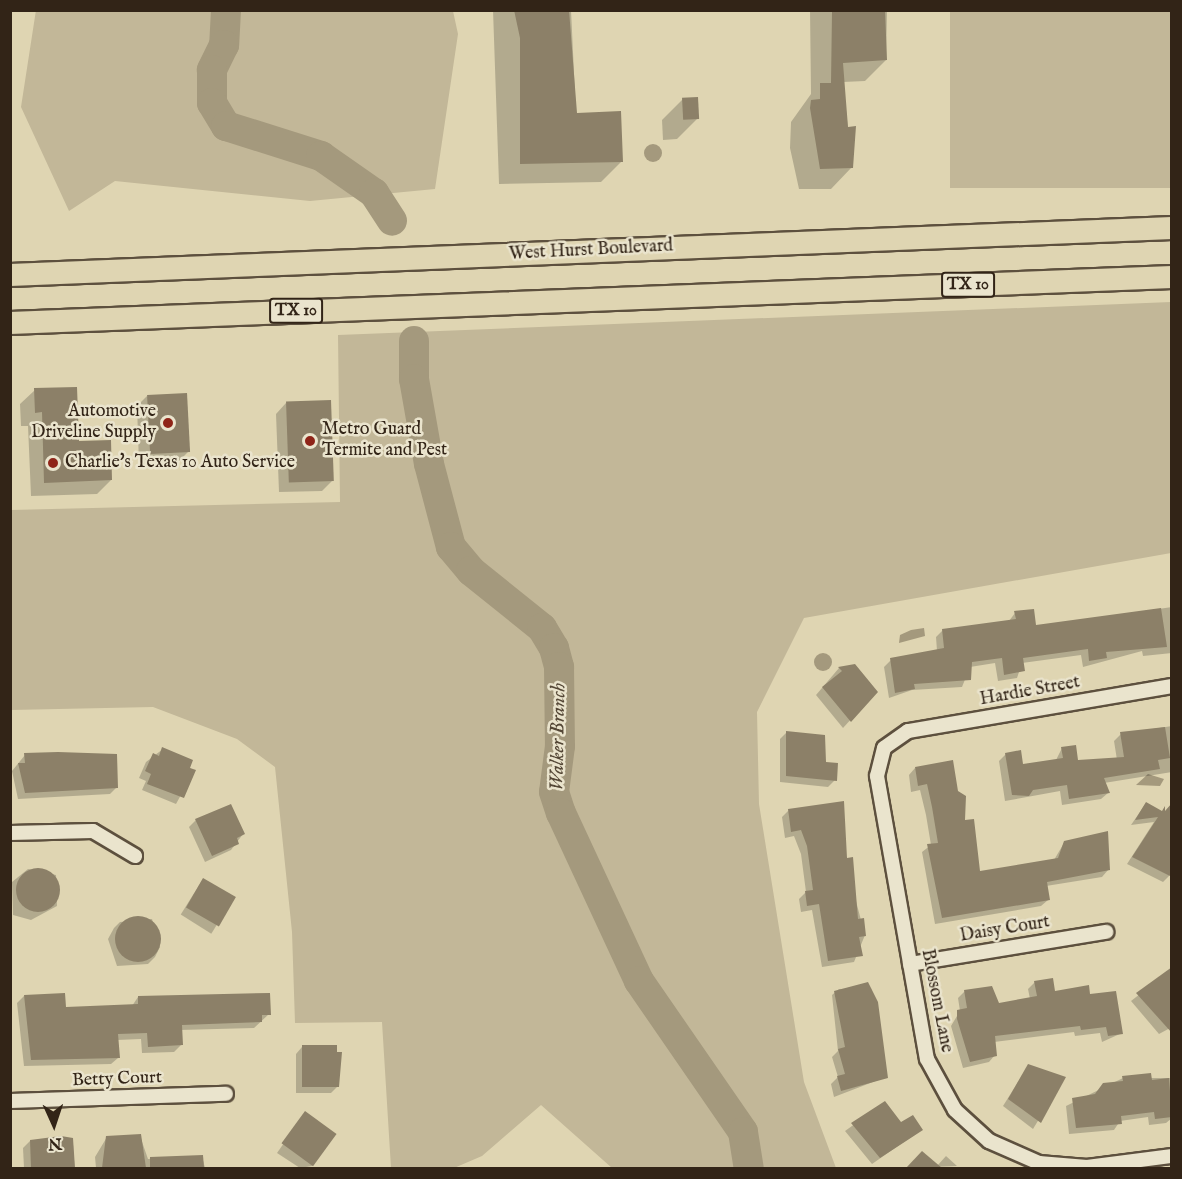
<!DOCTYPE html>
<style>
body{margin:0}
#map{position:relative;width:1182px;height:1179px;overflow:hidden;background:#dfd5b2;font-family:"IM FELL English",serif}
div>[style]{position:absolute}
.green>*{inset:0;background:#c2b798;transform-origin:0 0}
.water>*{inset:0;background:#a4997d}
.round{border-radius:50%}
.shadow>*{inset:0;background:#0003;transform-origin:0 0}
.river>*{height:30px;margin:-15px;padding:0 15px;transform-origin:15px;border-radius:15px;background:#a4997d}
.building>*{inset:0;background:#8c8068;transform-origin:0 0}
.roads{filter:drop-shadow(2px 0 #5d503e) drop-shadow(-2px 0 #5d503e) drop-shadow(0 2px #5d503e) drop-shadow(0 -2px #5d503e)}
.street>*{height:14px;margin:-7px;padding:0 7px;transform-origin:7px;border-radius:7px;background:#eae4cd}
.primary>*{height:22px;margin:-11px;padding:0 11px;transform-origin:11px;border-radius:11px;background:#dfd5b2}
.dots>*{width:16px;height:16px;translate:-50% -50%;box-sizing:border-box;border:3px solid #eae4cd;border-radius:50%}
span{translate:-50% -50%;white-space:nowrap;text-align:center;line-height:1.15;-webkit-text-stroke:5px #eae4cd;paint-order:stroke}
.shield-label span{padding:2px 4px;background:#eae4cd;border:2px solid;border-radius:4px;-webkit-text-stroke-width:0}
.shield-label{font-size:16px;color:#322417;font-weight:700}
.street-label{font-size:18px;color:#322417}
.poi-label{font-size:18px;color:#322417}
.right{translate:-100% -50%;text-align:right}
.left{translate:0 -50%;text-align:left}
.water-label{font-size:20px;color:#544736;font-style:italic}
.frame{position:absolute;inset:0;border:12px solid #322417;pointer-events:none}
.north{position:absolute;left:24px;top:1095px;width:60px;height:60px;-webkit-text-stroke:4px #eae4cd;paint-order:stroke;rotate:177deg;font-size:16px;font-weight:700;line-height:24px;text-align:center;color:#322417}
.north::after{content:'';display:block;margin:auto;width:21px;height:27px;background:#322417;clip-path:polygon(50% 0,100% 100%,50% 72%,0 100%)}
</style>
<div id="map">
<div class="green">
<i style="clip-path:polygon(36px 10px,453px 11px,458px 34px,435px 189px,310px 201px,115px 181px,69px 211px,21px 107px)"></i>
<i style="left:950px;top:11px;width:221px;height:177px"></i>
<i style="clip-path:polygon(1171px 302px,1171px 553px,804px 618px,757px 712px,759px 804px,804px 1082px,836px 1168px,612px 1168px,541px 1105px,482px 1156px,454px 1168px,391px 1168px,382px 1022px,295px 1023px,292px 932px,275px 767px,237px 739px,153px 707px,11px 710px,11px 510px,340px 502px,338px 335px)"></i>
</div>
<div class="water">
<i class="round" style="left:644px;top:144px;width:18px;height:18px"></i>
<i style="clip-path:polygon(911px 630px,924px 628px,925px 636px,899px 643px,900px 635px)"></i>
<i class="round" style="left:814px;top:653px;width:18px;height:18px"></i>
<i style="clip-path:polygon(1148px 774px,1164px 779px,1160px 786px,1136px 785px)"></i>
</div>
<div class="shadow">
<i style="clip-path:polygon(493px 10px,571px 10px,576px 115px,622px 161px,601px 182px,499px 184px)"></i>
<i style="clip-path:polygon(810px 10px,887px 10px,886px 60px,865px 81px,843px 82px,852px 167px,831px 189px,799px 189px,790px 148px,791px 122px,811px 94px)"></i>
<i style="clip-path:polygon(683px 99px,698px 118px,677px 139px,663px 140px,662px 120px)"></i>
<i style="clip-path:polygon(35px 390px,111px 480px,97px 494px,31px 496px,28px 426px,21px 426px,20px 404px)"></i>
<i style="clip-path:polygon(147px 396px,188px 452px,178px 462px,139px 464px,137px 406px)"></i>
<i style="clip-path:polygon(286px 403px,333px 480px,322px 491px,279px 492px,276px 414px)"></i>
<i style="clip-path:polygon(1172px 607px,1172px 653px,1143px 656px,1142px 651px,1083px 667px,1081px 655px,1022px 663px,1017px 678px,998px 681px,995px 663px,970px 667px,962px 687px,912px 690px,889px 698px,884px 667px,891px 660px,937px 651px,936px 637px,943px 630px,1009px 621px,1015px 613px,1035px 627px)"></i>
<i style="clip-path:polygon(855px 665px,876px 692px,843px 728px,816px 695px,839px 668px)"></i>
<i style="clip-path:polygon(1172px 726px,1172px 772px,1104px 783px,1108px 793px,1101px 799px,1062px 805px,1060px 791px,1005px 801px,999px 761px,1006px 754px,1022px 765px,1056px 760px,1062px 748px,1077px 761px,1117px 760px,1114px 741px,1121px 734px)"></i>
<i style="clip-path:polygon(786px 733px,824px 763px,835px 780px,828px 787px,780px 782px,780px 739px)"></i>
<i style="clip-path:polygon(163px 749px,194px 771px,176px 804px,142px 790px,146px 781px,139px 778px,146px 762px)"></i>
<i style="clip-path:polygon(25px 755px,117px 787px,110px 794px,18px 799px,12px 771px)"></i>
<i style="clip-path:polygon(915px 768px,964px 822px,978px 873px,1054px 860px,1064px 843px,1108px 870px,1102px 877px,1046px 886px,1048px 900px,1041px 906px,935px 924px,922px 852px,931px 845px,926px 815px,920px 790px,911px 792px,909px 775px)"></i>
<i style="clip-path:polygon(1146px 803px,1164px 814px,1172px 803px,1169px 876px,1163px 882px,1127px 864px,1154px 822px,1131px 825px)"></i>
<i style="clip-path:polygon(789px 810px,845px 860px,865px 935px,854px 962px,822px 967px,812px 910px,801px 912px,799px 899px,806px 892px,801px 854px,794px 836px,785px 838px,782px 817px)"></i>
<i style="clip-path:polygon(196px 820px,243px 834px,231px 850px,205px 862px,189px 827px)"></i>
<i style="clip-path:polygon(28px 869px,56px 875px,57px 906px,31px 920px,13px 915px,12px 882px)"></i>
<i style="left:203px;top:879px;width:36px;height:42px;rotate:32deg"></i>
<i style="clip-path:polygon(152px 919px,160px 947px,155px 957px,148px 964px,117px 966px,108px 939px,114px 928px,120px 922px)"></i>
<i style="clip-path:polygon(1172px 969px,1172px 1027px,1159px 1034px,1131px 1001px)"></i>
<i style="clip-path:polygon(1035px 982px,1054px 993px,1089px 996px,1122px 1033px,1102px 1042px,1100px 1033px,1075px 1036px,1074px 1032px,994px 1042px,995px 1055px,989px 1062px,963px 1068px,951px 1026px,960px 1011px,958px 998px,965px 991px,998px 1004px,1030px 999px,1028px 989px)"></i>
<i style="clip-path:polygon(871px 988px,886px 1077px,834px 1097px,831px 1084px,838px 1077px,832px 1057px,838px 1051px,832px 995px,839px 989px)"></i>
<i style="clip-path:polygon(24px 996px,64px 1009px,132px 1006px,138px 997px,269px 1014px,254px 1028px,180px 1030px,181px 1045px,174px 1052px,142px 1053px,141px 1039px,117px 1040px,118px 1058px,111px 1064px,24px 1066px,17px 1003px)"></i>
<i style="clip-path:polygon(302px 1047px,338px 1086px,331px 1093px,296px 1093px,296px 1054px)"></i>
<i style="clip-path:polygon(1028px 1066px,1064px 1078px,1033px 1129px,1003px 1106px)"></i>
<i style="clip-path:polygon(1123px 1078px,1172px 1078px,1172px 1118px,1166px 1123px,1149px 1125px,1148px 1117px,1120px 1121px,1114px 1130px,1069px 1134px,1066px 1106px)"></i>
<i style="clip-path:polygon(884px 1103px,901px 1124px,921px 1130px,872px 1164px,845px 1131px)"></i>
<i style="clip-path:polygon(305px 1113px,312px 1166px,300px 1168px,277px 1153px)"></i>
<i style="clip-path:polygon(140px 1136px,148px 1159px,202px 1156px,205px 1168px,96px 1168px,95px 1157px,107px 1137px)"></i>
<i style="clip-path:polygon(72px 1140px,73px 1168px,24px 1168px,23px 1148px,30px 1141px)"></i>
<i style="clip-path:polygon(922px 1153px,937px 1166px,946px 1156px,957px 1166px,908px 1168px)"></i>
</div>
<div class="river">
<i style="left:226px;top:10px;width:35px;rotate:93deg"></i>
<i style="left:224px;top:45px;width:28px;rotate:116deg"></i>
<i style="left:212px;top:70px;width:33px;rotate:90deg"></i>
<i style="left:212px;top:103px;width:27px;rotate:59deg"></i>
<i style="left:226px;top:126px;width:100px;rotate:17.5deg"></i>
<i style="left:321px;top:156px;width:65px;rotate:34.9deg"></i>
<i style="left:374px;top:193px;width:33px;rotate:57deg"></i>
<i style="left:414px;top:341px;width:38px;rotate:90deg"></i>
<i style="left:414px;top:379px;width:86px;rotate:80deg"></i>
<i style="left:429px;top:464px;width:86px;rotate:75.2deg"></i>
<i style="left:451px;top:547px;width:31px;rotate:50deg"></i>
<i style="left:471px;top:571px;width:91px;rotate:38.8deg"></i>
<i style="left:542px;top:628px;width:23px;rotate:59deg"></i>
<i style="left:554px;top:648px;width:20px;rotate:75deg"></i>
<i style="left:559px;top:667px;width:79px;rotate:89.3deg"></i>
<i style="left:560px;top:746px;width:46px;rotate:97.4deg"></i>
<i style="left:554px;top:792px;width:22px;rotate:72deg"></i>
<i style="left:561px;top:813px;width:185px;rotate:65.1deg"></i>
<i style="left:639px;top:981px;width:183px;rotate:55.4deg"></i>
<i style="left:743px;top:1132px;width:36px;rotate:81deg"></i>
</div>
<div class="building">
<i style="clip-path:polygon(514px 10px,569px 10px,577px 113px,621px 111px,623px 162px,520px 164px,520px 38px)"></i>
<i style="clip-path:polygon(885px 10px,887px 60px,843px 63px,848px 127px,856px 126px,853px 168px,820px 169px,810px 108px,811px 100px,820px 99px,820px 83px,831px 83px,832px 12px)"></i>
<i style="left:698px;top:97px;width:22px;height:16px;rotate:87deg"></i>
<i style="clip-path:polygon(77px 387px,79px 441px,111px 440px,112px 480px,44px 483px,42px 412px,35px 413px,34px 388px)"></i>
<i style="left:187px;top:393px;width:59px;height:40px;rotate:87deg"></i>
<i style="left:331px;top:400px;width:81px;height:45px;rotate:88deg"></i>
<i style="clip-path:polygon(1161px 608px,1167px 647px,1106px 652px,1107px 658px,1089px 661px,1088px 649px,1023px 658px,1025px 671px,1004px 675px,1002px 658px,972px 662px,971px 680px,914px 684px,915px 689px,895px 693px,890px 658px,944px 648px,942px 629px,1016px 619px,1014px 611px,1034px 609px,1036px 625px)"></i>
<i style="clip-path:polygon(855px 664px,878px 692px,851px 722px,822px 687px,842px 671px,838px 667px)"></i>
<i style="clip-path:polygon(1165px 727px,1170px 758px,1158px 760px,1160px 769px,1104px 778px,1110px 793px,1069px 799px,1067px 785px,1033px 790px,1029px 796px,1012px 795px,1005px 753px,1021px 750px,1023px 764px,1063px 758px,1061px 747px,1076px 745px,1078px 760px,1124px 757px,1120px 732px)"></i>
<i style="clip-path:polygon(786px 731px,825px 735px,826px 762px,838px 763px,837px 781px,786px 776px)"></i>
<i style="clip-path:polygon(162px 747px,193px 760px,190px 768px,196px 770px,184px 798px,147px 784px,151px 774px,145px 771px,153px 753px,159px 756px)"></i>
<i style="clip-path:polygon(58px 752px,117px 754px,118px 788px,25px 793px,18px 763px,25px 763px,24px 753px)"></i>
<i style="clip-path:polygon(953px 760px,958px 791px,966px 796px,965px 820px,974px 819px,980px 871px,1058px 858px,1064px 841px,1108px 831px,1110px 870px,1047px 882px,1050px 900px,942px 918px,927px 844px,938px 843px,932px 807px,927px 784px,918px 786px,915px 767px)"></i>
<i style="clip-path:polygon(844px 801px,847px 858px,853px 857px,858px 919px,864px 918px,866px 936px,859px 937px,863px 956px,828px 961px,819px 904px,807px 906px,805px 891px,813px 890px,807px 846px,801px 830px,791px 832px,788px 809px)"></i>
<i style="clip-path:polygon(1146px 802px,1162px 811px,1165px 806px,1165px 811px,1172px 803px,1172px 877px,1132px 857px,1158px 817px,1135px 820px)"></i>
<i style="clip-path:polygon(231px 804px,245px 834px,237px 838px,239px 844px,212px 856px,195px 819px)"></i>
<i class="round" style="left:16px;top:868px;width:44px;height:44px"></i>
<i style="left:203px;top:878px;width:38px;height:34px;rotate:30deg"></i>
<i class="round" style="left:115px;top:916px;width:46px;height:46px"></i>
<i style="clip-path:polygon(1172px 967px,1172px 1033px,1136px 993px)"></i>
<i style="clip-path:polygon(1053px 978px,1055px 991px,1089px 985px,1090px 994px,1116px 991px,1123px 1034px,1108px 1036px,1106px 1027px,1081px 1030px,1080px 1026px,995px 1036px,997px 1056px,970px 1062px,957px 1019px,957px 1010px,967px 1008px,964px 990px,992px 986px,999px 1003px,1037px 996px,1034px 981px)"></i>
<i style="clip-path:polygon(868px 982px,878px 1002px,888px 1078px,841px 1091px,837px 1076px,845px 1074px,838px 1049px,845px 1047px,834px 991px)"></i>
<i style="clip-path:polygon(65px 993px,66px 1007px,138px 1004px,138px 996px,270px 993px,271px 1015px,262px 1015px,262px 1022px,182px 1025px,183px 1045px,148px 1047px,147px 1033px,118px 1034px,120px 1058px,31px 1060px,24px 995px)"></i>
<i style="clip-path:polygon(302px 1045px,337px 1045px,337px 1052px,342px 1052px,339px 1087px,302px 1087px)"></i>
<i style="clip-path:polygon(1028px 1064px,1066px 1077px,1041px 1123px,1008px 1099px)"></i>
<i style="clip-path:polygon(1151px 1073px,1152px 1080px,1169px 1078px,1172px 1117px,1155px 1119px,1154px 1112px,1121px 1116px,1122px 1124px,1076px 1128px,1072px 1098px,1095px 1094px,1103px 1083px,1123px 1081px,1122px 1076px)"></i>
<i style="clip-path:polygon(885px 1101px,901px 1122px,913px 1115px,923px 1130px,880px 1158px,851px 1123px)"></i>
<i style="left:305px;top:1111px;width:39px;height:40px;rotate:36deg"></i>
<i style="clip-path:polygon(141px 1134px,146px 1168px,102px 1168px,106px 1136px)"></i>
<i style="clip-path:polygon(61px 1136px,73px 1138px,75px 1168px,31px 1168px,30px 1140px)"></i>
<i style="clip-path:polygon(922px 1151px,942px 1168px,906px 1168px)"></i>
<i style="clip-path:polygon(203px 1155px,204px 1168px,150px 1168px,150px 1157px)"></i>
</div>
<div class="roads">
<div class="street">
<i style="left:1172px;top:686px;width:268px;rotate:170.3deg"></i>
<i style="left:908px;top:731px;width:29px;rotate:145deg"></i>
<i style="left:884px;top:748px;width:29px;rotate:104deg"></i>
<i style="left:877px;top:776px;width:287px;rotate:80deg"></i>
<i style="left:927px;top:1059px;width:58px;rotate:61.2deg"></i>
<i style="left:955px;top:1110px;width:46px;rotate:42.4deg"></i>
<i style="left:989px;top:1141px;width:55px;rotate:23.7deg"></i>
<i style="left:1039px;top:1163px;width:48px;rotate:4.8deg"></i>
<i style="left:1087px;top:1167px;width:86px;rotate:-7.4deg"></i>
<i style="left:10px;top:833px;width:83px;rotate:-1.4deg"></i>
<i style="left:93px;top:831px;width:49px;rotate:30.8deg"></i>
<i style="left:910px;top:964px;width:199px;rotate:-9.3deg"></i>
<i style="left:10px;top:1101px;width:216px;rotate:-1.9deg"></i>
</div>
<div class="primary">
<i style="left:10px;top:275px;width:1163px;rotate:-2.32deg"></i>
<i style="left:10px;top:323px;width:1163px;rotate:-2.27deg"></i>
</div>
</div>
<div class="dots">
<i style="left:168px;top:423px;background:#8f2418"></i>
<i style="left:310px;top:441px;background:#8f2418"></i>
<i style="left:53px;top:463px;background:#8f2418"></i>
</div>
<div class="shield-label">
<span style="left:968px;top:285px">TX 10</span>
<span style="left:296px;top:311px">TX 10</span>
</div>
<div class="street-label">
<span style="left:591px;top:251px;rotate:-3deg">West Hurst Boulevard</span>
<span style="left:1030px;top:692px;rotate:-10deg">Hardie Street</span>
<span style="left:1005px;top:930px;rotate:-9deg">Daisy Court</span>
<span style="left:936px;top:1001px;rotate:79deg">Blossom Lane</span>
<span style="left:117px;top:1080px;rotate:-2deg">Betty Court</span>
</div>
<div class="poi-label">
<span class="right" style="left:156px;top:423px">Automotive<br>Driveline Supply</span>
<span class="left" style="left:322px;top:441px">Metro Guard<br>Termite and Pest</span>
<span class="left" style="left:65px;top:463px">Charlie's Texas 10 Auto Service</span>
</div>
<div class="water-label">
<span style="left:558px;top:737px;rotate:-89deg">Walker Branch</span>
</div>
<div class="frame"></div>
<div class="north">N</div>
</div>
